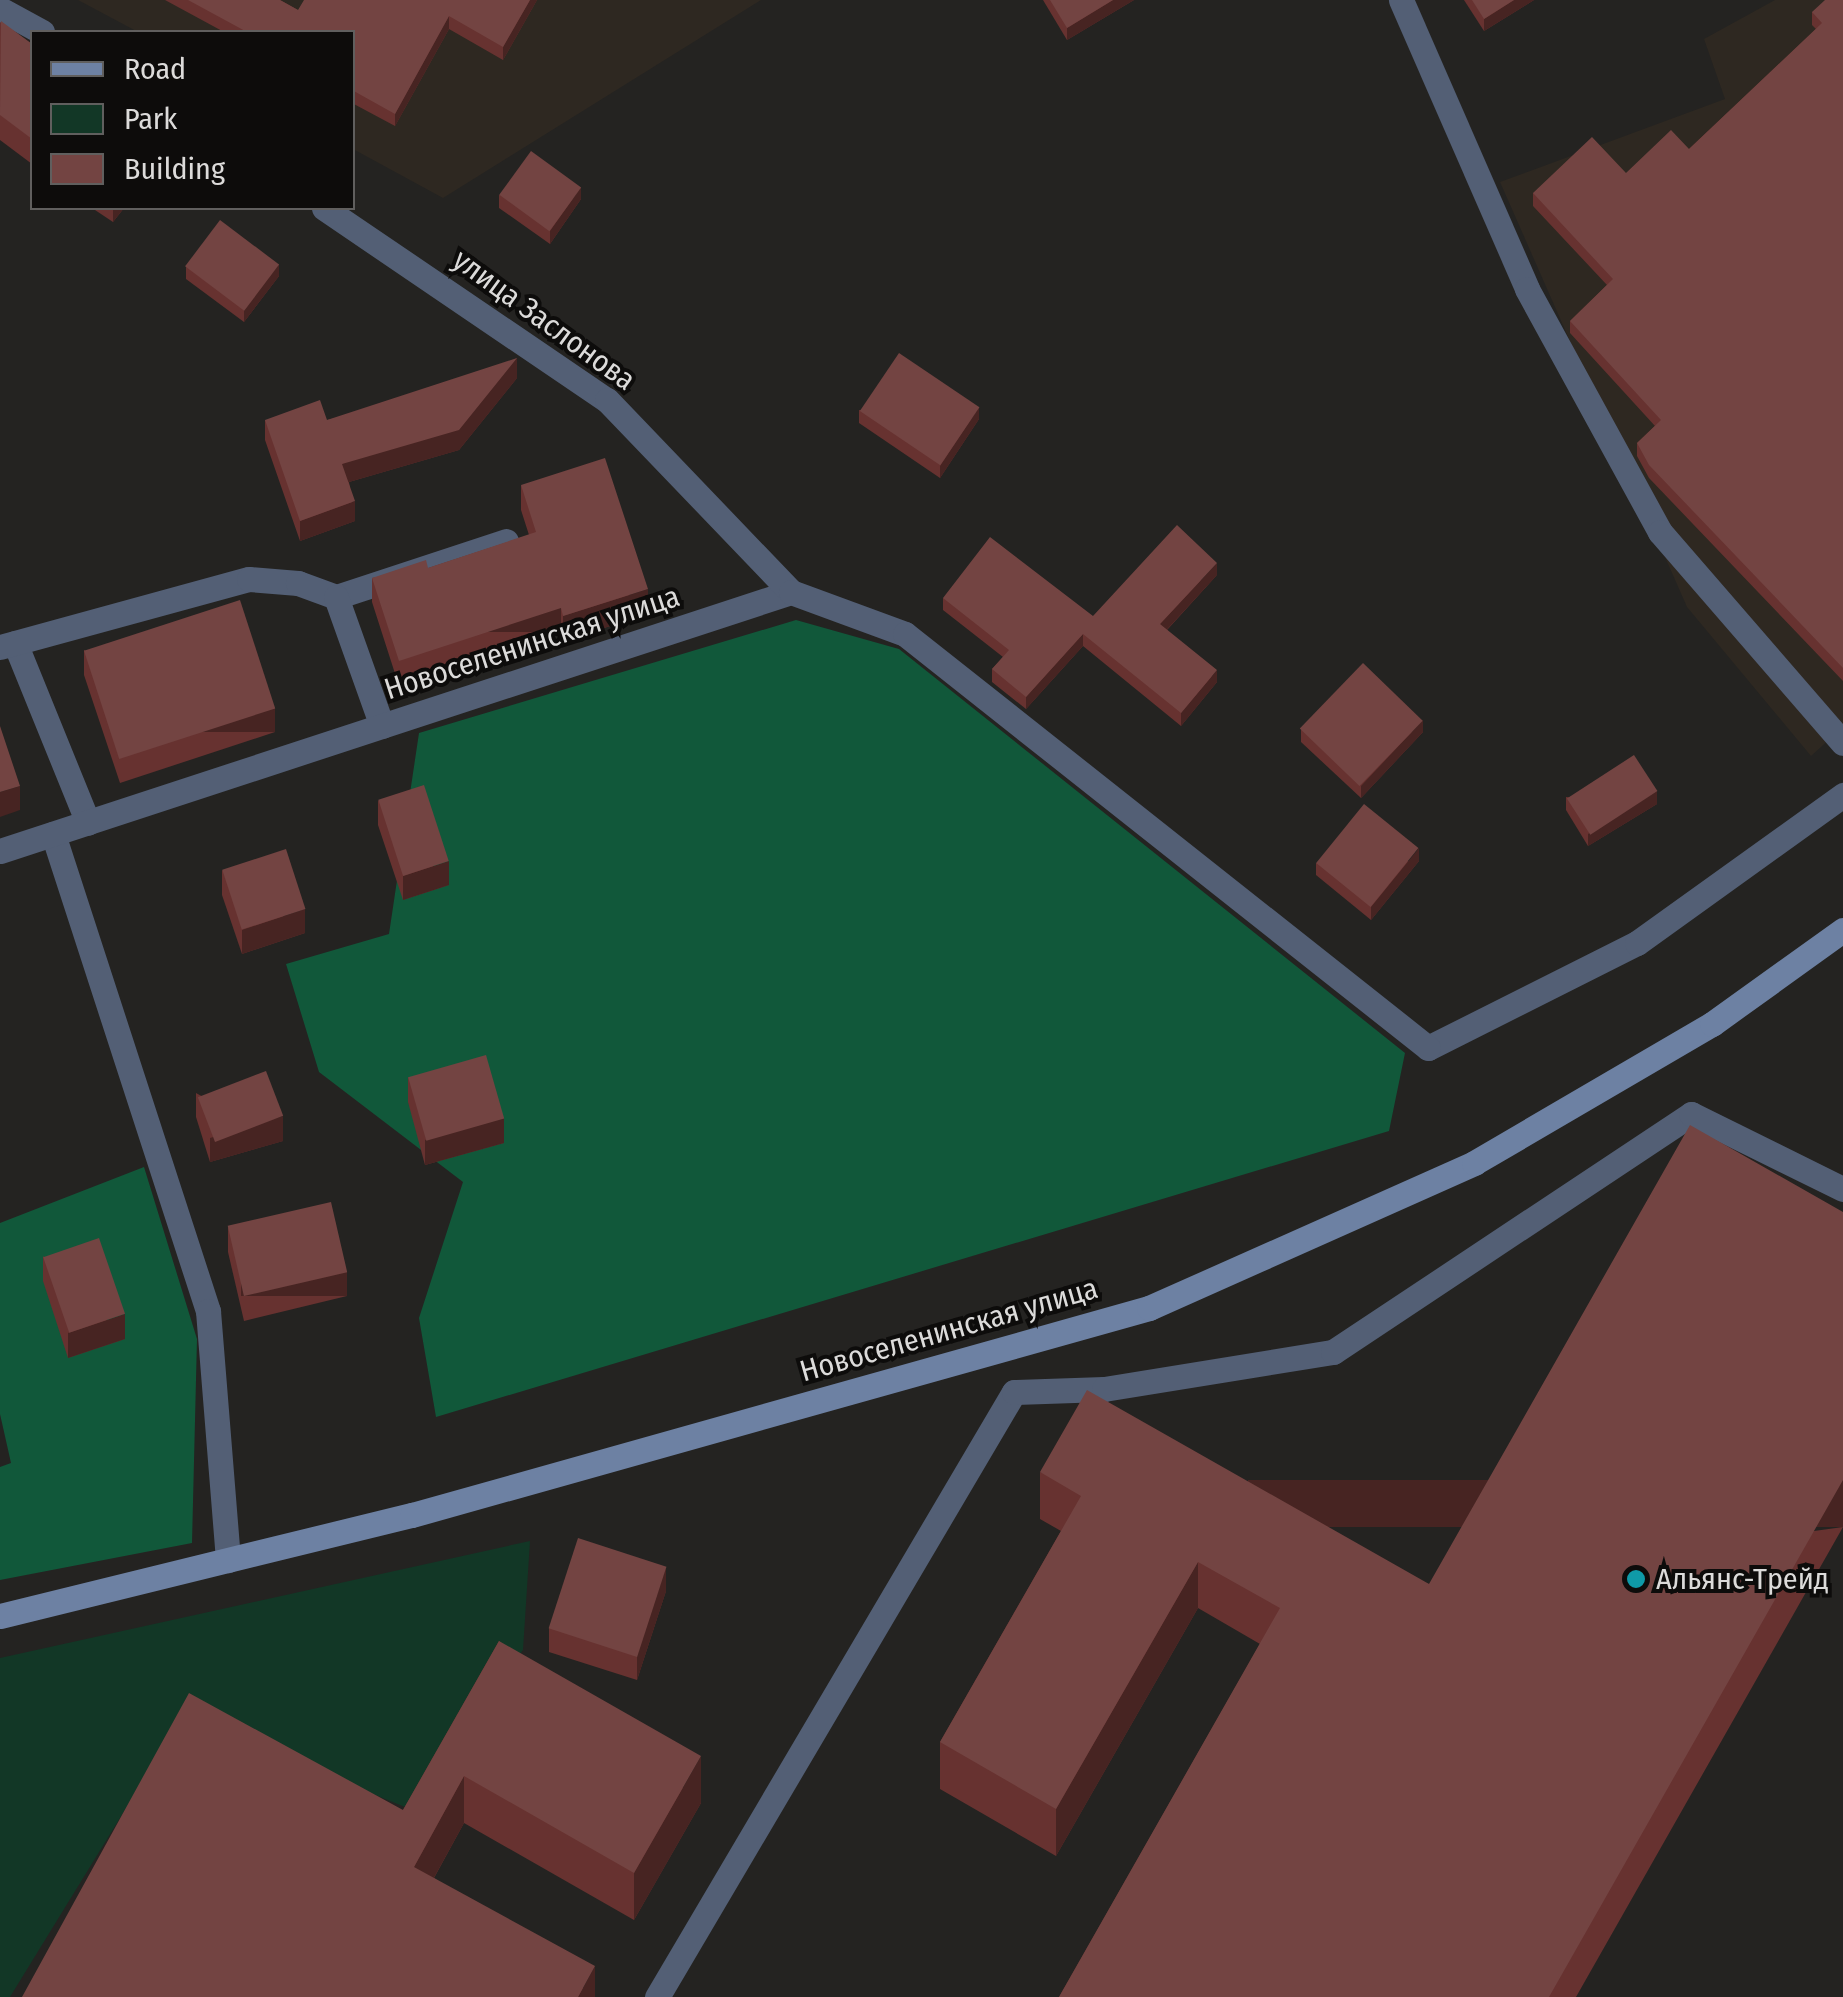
<!DOCTYPE html>
<meta charset="utf-8">
<style>
body{margin:0}
#map{position:relative;width:1843px;height:1997px;overflow:hidden;background:#242321;font-family:"Fira Sans Condensed",sans-serif}
div>[style]{position:absolute}
.built>*{inset:0;background:#2e2821}
.green>*{inset:0;background:#123726}
.forest>*{inset:0;background:#11583a}
.service>*{height:25px;margin:-12.5px;padding:0 12.5px;transform-origin:12.5px;border-radius:12.5px;background:#535f75}
.minor>*{height:25px;margin:-12.5px;padding:0 12.5px;transform-origin:12.5px;border-radius:12.5px;background:#535f75}
.secondary>*{height:25px;margin:-12.5px;padding:0 12.5px;transform-origin:12.5px;border-radius:12.5px;background:#6d81a3}
.wall>*{inset:0;background:#673230}
.shaded-wall>*{inset:0;background:#472422;transform-origin:0 0}
.building>*{inset:0;background:#734442;transform-origin:0 0}
.dots>*{width:28px;height:28px;translate:-50% -50%;box-sizing:border-box;border:5px solid #0d0c0b;border-radius:50%}
span{translate:-50% -50%;white-space:nowrap;text-align:center;line-height:1.15;-webkit-text-stroke:8px #0d0c0b;paint-order:stroke}
.street-label{font-size:30px;color:#dcdbda}
.poi-label{font-size:30px;color:#dcdbda}
.left{translate:0 -50%;text-align:left}
.legend{position:absolute;left:30px;top:30px;width:325px;height:180px;box-sizing:border-box;background:#0d0c0b;border:2px solid #605f5e;margin:0;padding:12px 18px;list-style:none;font-size:30px;color:#dcdbda}
.legend li{display:flex;align-items:center;gap:20px;height:50px}
.legend b{width:50px;border:2px solid #605f5e}
</style>
<div id="map">
<div class="built">
<i style="clip-path:polygon(78px 0,761px 0,443px 198px,353px 149px,352px 32px,138px 32px)"></i>
<i style="clip-path:polygon(1775px 0,1843px 0,1843px 727px,1811px 756px,1687px 607px,1500px 182px,1725px 99px,1704px 39px)"></i>
</div>
<div class="green">
<i style="clip-path:polygon(530px 1541px,523px 1650px,405px 1807px,182px 1717px,10px 1997px,0 1997px,0 1658px)"></i>
</div>
<div class="forest">
<i style="clip-path:polygon(796px 620px,899px 649px,1405px 1053px,1389px 1131px,436px 1417px,419px 1318px,463px 1182px,319px 1072px,286px 964px,389px 934px,419px 733px)"></i>
<i style="clip-path:polygon(144px 1167px,197px 1339px,192px 1543px,0 1580px,0 1467px,11px 1463px,0 1414px,0 1223px)"></i>
</div>
<div class="service">
<i style="left:1401px;top:0;width:315px;rotate:66.4deg"></i>
<i style="left:1527px;top:289px;width:277px;rotate:61.3deg"></i>
<i style="left:1660px;top:532px;width:279px;rotate:49.1deg"></i>
<i style="left:336px;top:597px;width:179px;rotate:-18.2deg"></i>
<i style="left:15px;top:643px;width:194px;rotate:67.9deg"></i>
<i style="left:0;top:647px;width:258px;rotate:-15.3deg"></i>
<i style="left:249px;top:579px;width:49px;rotate:4.7deg"></i>
<i style="left:298px;top:583px;width:40px;rotate:20.2deg"></i>
<i style="left:336px;top:597px;width:137px;rotate:70.4deg"></i>
<i style="left:53px;top:834px;width:502px;rotate:72deg"></i>
<i style="left:208px;top:1311px;width:250px;rotate:85.4deg"></i>
<i style="left:0;top:851px;width:832px;rotate:-18.13deg"></i>
<i style="left:1428px;top:1048px;width:234px;rotate:-26.7deg"></i>
<i style="left:1637px;top:943px;width:254px;rotate:-35.7deg"></i>
<i style="left:657px;top:1997px;width:702px;rotate:-59.46deg"></i>
<i style="left:1014px;top:1392px;width:90px;rotate:-1.9deg"></i>
<i style="left:1104px;top:1389px;width:232px;rotate:-9.2deg"></i>
<i style="left:1333px;top:1352px;width:430px;rotate:-33.6deg"></i>
<i style="left:1691px;top:1114px;width:169px;rotate:26.3deg"></i>
</div>
<div class="minor">
<i style="left:0;top:9px;width:48px;rotate:28.7deg"></i>
<i style="left:324px;top:208px;width:342px;rotate:34.2deg"></i>
<i style="left:607px;top:400px;width:266px;rotate:46.2deg"></i>
<i style="left:791px;top:592px;width:121px;rotate:20.2deg"></i>
<i style="left:905px;top:634px;width:667px;rotate:38.36deg"></i>
</div>
<div class="secondary">
<i style="left:0;top:1616px;width:424px;rotate:-13.8deg"></i>
<i style="left:412px;top:1515px;width:766px;rotate:-15.69deg"></i>
<i style="left:1149px;top:1308px;width:356px;rotate:-24deg"></i>
<i style="left:1474px;top:1163px;width:276px;rotate:-30.3deg"></i>
<i style="left:1712px;top:1024px;width:161px;rotate:-35.7deg"></i>
</div>
<div class="wall">
<i style="clip-path:polygon(165px 0,280px 0,298px 10px,537px 0,503px 60px,449px 29px,395px 126px,352px 103px,352px 32px,224px 32px)"></i>
<i style="clip-path:polygon(1043px 0,1134px 0,1067px 40px)"></i>
<i style="clip-path:polygon(1464px 0,1534px 0,1484px 31px)"></i>
<i style="clip-path:polygon(1843px 0,1843px 681px,1649px 478px,1637px 456px,1637px 443px,1655px 426px,1570px 333px,1570px 321px,1607px 285px,1533px 206px,1533px 193px,1626px 173px,1689px 149px,1816px 29px,1812px 25px,1812px 12px)"></i>
<i style="clip-path:polygon(0 22px,32px 44px,32px 164px,0 140px)"></i>
<i style="clip-path:polygon(499px 195px,581px 199px,550px 244px,499px 208px)"></i>
<i style="clip-path:polygon(92px 208px,124px 208px,113px 222px)"></i>
<i style="clip-path:polygon(186px 267px,279px 276px,244px 322px,186px 279px)"></i>
<i style="clip-path:polygon(517px 378px,459px 450px,349px 482px,355px 521px,300px 541px,265px 440px,265px 420px,327px 420px)"></i>
<i style="clip-path:polygon(859px 410px,979px 419px,940px 478px,859px 423px)"></i>
<i style="clip-path:polygon(521px 485px,648px 614px,563px 641px,561px 632px,399px 686px,372px 602px,372px 578px,428px 568px,529px 535px,521px 510px)"></i>
<i style="clip-path:polygon(1217px 575px,1167px 630px,1217px 682px,1181px 726px,1083px 646px,1026px 709px,992px 682px,992px 669px,1003px 657px,943px 610px,943px 598px,1093px 616px)"></i>
<i style="clip-path:polygon(84px 650px,275px 732px,120px 783px,84px 675px)"></i>
<i style="clip-path:polygon(1301px 730px,1423px 732px,1361px 798px,1301px 742px)"></i>
<i style="clip-path:polygon(1566px 797px,1657px 804px,1588px 846px,1566px 810px)"></i>
<i style="clip-path:polygon(378px 800px,449px 885px,403px 900px,378px 825px)"></i>
<i style="clip-path:polygon(1419px 861px,1371px 920px,1316px 875px,1316px 863px)"></i>
<i style="clip-path:polygon(222px 870px,305px 933px,242px 954px,222px 895px)"></i>
<i style="clip-path:polygon(408px 1077px,504px 1143px,425px 1165px,408px 1102px)"></i>
<i style="clip-path:polygon(196px 1093px,283px 1141px,210px 1162px,196px 1117px)"></i>
<i style="clip-path:polygon(228px 1227px,347px 1296px,244px 1321px,228px 1252px)"></i>
<i style="clip-path:polygon(43px 1256px,125px 1339px,68px 1358px,43px 1281px)"></i>
<i style="clip-path:polygon(1040px 1472px,1429px 1584px,1843px 1527px,1576px 1997px,1059px 1997px,1260px 1644px,1198px 1608px,1056px 1856px,940px 1789px,940px 1742px,1061px 1531px,1040px 1519px)"></i>
<i style="clip-path:polygon(666px 1591px,637px 1680px,549px 1652px,549px 1628px)"></i>
<i style="clip-path:polygon(499px 1641px,701px 1803px,634px 1920px,464px 1823px,434px 1878px,595px 1997px,22px 1997px,403px 1810px)"></i>
</div>
<div class="shaded-wall">
<i style="clip-path:polygon(530px 0,537px 0,503px 60px,503px 47px)"></i>
<i style="clip-path:polygon(1113px 0,1134px 0,1067px 40px,1067px 28px)"></i>
<i style="clip-path:polygon(1514px 0,1534px 0,1484px 31px,1484px 19px)"></i>
<i style="clip-path:polygon(449px 16px,449px 29px,395px 126px,395px 114px)"></i>
<i style="clip-path:polygon(581px 187px,581px 199px,550px 244px,550px 231px)"></i>
<i style="clip-path:polygon(113px 208px,124px 208px,113px 222px)"></i>
<i style="clip-path:polygon(279px 264px,279px 276px,244px 322px,244px 310px)"></i>
<i style="clip-path:polygon(517px 358px,517px 378px,459px 450px,342px 484px,342px 464px)"></i>
<i style="clip-path:polygon(979px 407px,979px 419px,940px 478px,940px 466px)"></i>
<i style="clip-path:polygon(355px 501px,355px 521px,300px 541px,300px 521px)"></i>
<i style="clip-path:polygon(1217px 563px,1217px 575px,1160px 637px,1160px 624px)"></i>
<i style="clip-path:polygon(648px 589px,648px 614px,563px 641px,563px 616px)"></i>
<i style="left:561px;top:608px;width:24px;height:170px;rotate:90deg"></i>
<i style="clip-path:polygon(1083px 634px,1083px 646px,1026px 709px,1026px 697px)"></i>
<i style="clip-path:polygon(1217px 670px,1217px 682px,1181px 726px,1181px 713px)"></i>
<i style="left:275px;top:708px;width:24px;height:163px;rotate:90deg"></i>
<i style="clip-path:polygon(1423px 720px,1423px 732px,1361px 798px,1361px 786px)"></i>
<i style="clip-path:polygon(20px 786px,20px 810px,0 817px,0 792px)"></i>
<i style="clip-path:polygon(1657px 791px,1657px 804px,1588px 846px,1588px 834px)"></i>
<i style="clip-path:polygon(1419px 848px,1419px 861px,1371px 920px,1371px 907px)"></i>
<i style="clip-path:polygon(449px 861px,449px 885px,403px 900px,403px 876px)"></i>
<i style="clip-path:polygon(305px 909px,305px 933px,242px 954px,242px 930px)"></i>
<i style="clip-path:polygon(283px 1116px,283px 1141px,210px 1162px,210px 1138px)"></i>
<i style="clip-path:polygon(504px 1118px,504px 1143px,425px 1165px,425px 1140px)"></i>
<i style="left:347px;top:1272px;width:24px;height:106px;rotate:90deg"></i>
<i style="clip-path:polygon(125px 1314px,125px 1339px,68px 1358px,68px 1333px)"></i>
<i style="left:1843px;top:1480px;width:47px;height:595px;rotate:90deg"></i>
<i style="clip-path:polygon(1198px 1562px,1198px 1608px,1056px 1856px,1056px 1809px)"></i>
<i style="clip-path:polygon(666px 1567px,666px 1591px,637px 1680px,637px 1655px)"></i>
<i style="clip-path:polygon(701px 1756px,701px 1803px,634px 1920px,634px 1873px)"></i>
<i style="clip-path:polygon(464px 1776px,464px 1823px,414px 1914px,414px 1867px)"></i>
<i style="clip-path:polygon(595px 1966px,595px 1997px,578px 1997px)"></i>
</div>
<div class="building">
<i style="clip-path:polygon(188px 0,280px 0,298px 10px,304px 0,530px 0,503px 47px,449px 16px,395px 114px,352px 90px,352px 32px,247px 32px)"></i>
<i style="clip-path:polygon(1050px 0,1113px 0,1067px 28px)"></i>
<i style="clip-path:polygon(1472px 0,1514px 0,1484px 19px)"></i>
<i style="clip-path:polygon(1825px 0,1843px 0,1843px 668px,1649px 465px,1637px 443px,1661px 420px,1570px 321px,1613px 279px,1533px 193px,1592px 137px,1626px 173px,1671px 130px,1689px 149px,1822px 23px,1812px 12px)"></i>
<i style="clip-path:polygon(1px 21px,32px 44px,32px 139px,0 115px)"></i>
<i style="left:531px;top:151px;width:62px;height:54px;rotate:36deg"></i>
<i style="left:220px;top:220px;width:74px;height:58px;rotate:37deg"></i>
<i style="left:899px;top:353px;width:97px;height:70px;rotate:34deg"></i>
<i style="clip-path:polygon(517px 358px,459px 430px,342px 464px,355px 501px,300px 521px,265px 420px,320px 400px,327px 420px)"></i>
<i style="clip-path:polygon(605px 458px,648px 589px,563px 616px,561px 608px,399px 661px,372px 578px,426px 560px,428px 568px,536px 532px,521px 485px)"></i>
<i style="clip-path:polygon(1177px 525px,1217px 563px,1160px 624px,1217px 670px,1181px 713px,1083px 634px,1026px 697px,992px 669px,1009px 650px,943px 598px,990px 537px,1093px 616px)"></i>
<i style="left:240px;top:600px;width:114px;height:164px;rotate:72deg"></i>
<i style="left:1363px;top:663px;width:83px;height:91px;rotate:44deg"></i>
<i style="clip-path:polygon(0 726px,20px 786px,0 792px)"></i>
<i style="left:1634px;top:755px;width:43px;height:80px;rotate:57deg"></i>
<i style="left:424px;top:785px;width:80px;height:48px;rotate:72deg"></i>
<i style="left:1364px;top:804px;width:70px;height:76px;rotate:39deg"></i>
<i style="left:286px;top:849px;width:63px;height:67px;rotate:72deg"></i>
<i style="left:486px;top:1055px;width:66px;height:81px;rotate:74deg"></i>
<i style="left:266px;top:1071px;width:48px;height:73px;rotate:69deg"></i>
<i style="clip-path:polygon(1690px 1125px,1843px 1212px,1843px 1480px,1549px 1997px,1059px 1997px,1280px 1608px,1198px 1562px,1056px 1809px,940px 1742px,1081px 1496px,1040px 1472px,1087px 1390px,1429px 1584px)"></i>
<i style="left:331px;top:1202px;width:72px;height:106px;rotate:77deg"></i>
<i style="left:99px;top:1238px;width:80px;height:59px;rotate:71deg"></i>
<i style="left:578px;top:1538px;width:93px;height:95px;rotate:18deg"></i>
<i style="clip-path:polygon(499px 1641px,701px 1756px,634px 1873px,464px 1776px,414px 1867px,595px 1966px,578px 1997px,22px 1997px,189px 1693px,403px 1810px)"></i>
</div>
<div class="dots">
<i style="left:1636px;top:1579px;background:#0f9aa8"></i>
</div>
<div class="street-label">
<span style="left:544px;top:320px;rotate:36deg">улица Заслонова</span>
<span style="left:532px;top:643px;rotate:-18deg">Новоселенинская улица</span>
<span style="left:949px;top:1330px;rotate:-16deg">Новоселенинская улица</span>
</div>
<div class="poi-label">
<span class="left" style="left:1656px;top:1579px">Альянс-Трейд</span>
</div>
<ul class="legend">
<li><b style="height:12px;background:#6d81a3"></b>Road</li>
<li><b style="height:28px;background:#123726"></b>Park</li>
<li><b style="height:28px;background:#734442"></b>Building</li>
</ul>
</div>
